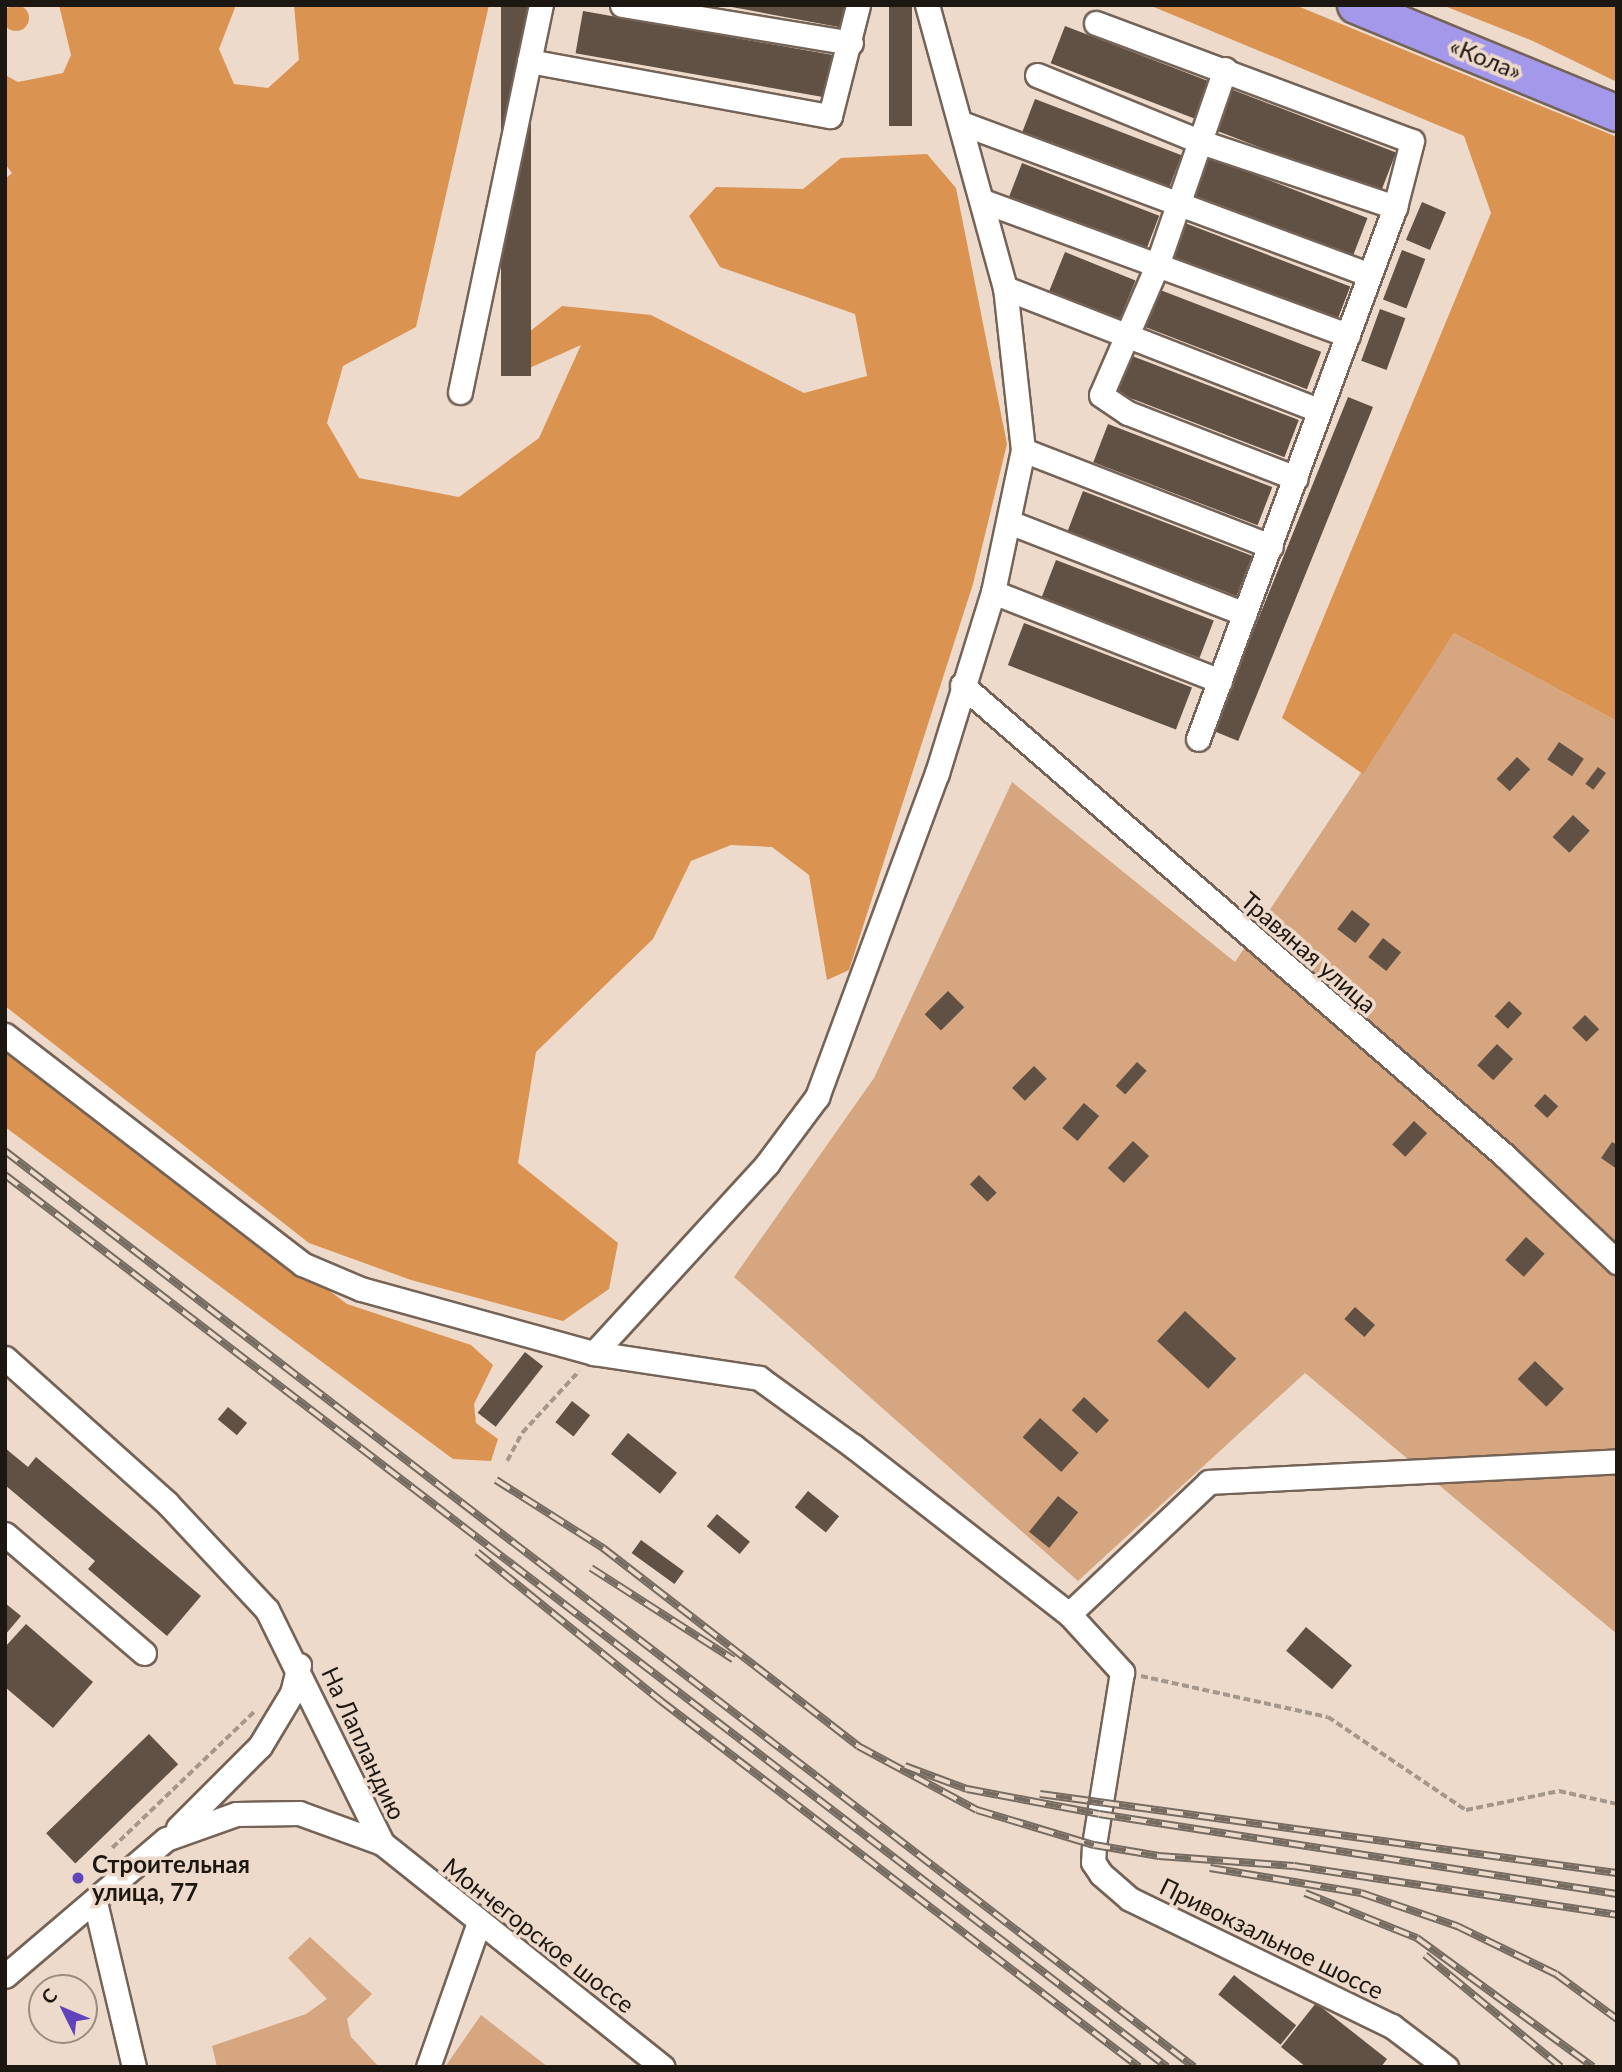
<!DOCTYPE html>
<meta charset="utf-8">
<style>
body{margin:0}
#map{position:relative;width:1622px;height:2072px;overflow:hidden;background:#eddacb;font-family:Lato,sans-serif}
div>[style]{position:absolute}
.green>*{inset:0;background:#d6a680}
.forest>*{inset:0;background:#db9352}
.round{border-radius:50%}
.building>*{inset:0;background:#615145;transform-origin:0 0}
.path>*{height:3.5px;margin-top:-1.75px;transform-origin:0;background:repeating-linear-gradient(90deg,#a5978b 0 7px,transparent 0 10.5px)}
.roads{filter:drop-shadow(2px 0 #746356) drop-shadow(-2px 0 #746356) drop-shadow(0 2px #746356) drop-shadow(0 -2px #746356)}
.minor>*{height:23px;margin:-11.5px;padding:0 11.5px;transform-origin:11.5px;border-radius:11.5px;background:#fff}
.highway>*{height:35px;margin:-17.5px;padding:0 17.5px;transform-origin:17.5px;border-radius:17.5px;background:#a498eb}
.rail>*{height:8px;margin-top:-4px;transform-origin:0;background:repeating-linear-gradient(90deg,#eddacb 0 16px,#766b61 0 32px);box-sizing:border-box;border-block:2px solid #766b61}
.dots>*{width:19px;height:19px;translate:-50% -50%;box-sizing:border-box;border:4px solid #eddacb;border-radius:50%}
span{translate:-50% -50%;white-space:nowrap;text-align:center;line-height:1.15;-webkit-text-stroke:7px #eddacb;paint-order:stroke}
.street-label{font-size:24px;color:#1d1711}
.poi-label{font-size:24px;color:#1d1711;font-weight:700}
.left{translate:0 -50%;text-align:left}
.frame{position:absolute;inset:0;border:7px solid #1d1711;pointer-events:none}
.north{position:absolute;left:28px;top:1974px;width:70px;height:70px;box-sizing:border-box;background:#eddacb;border:2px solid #9a8c81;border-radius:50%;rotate:313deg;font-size:19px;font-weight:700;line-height:28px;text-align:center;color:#1d1711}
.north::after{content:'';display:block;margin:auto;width:24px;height:32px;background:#6042ba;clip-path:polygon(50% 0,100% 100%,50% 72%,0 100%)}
</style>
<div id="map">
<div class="green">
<i style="clip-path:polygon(1454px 633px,1617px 721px,1617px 1634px,1305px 1373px,1078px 1581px,734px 1277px,874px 1078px,1012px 782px,1235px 962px)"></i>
<i style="clip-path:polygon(310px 1937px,372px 1994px,347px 2019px,351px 2037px,379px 2067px,217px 2067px,212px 2046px,306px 2014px,327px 1999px,288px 1958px)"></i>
<i style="clip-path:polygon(481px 2015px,548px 2067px,445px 2067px)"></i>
</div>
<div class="forest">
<i class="round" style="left:3px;top:5px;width:26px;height:26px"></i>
<i style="clip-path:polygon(59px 5px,236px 5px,219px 49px,234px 84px,268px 88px,299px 60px,294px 5px,489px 5px,416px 327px,343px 366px,327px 423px,359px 478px,459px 497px,539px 438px,581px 345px,516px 374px,505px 351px,562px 306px,651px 315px,804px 393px,867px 376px,855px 314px,720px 267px,689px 216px,716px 187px,803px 189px,841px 158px,927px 154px,956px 188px,1007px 444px,973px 584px,849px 970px,827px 980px,809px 875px,772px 847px,731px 845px,691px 861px,653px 939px,536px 1052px,518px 1163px,618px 1243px,609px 1289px,563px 1321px,411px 1280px,309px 1243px,5px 1006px,5px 179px,12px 173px,5px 164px,5px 75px,18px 82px,63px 73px,71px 55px)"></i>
<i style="clip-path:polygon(1149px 5px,1295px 5px,1617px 137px,1617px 721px,1454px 633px,1363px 774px,1282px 718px,1491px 213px,1464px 136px)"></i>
<i style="clip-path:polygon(1442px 5px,1617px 5px,1617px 82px,1533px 41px)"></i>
<i style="clip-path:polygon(5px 1047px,347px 1304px,471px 1345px,493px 1365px,474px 1404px,476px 1423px,498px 1439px,491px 1461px,453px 1459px,5px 1127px)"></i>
</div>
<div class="building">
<i style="left:501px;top:5px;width:30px;height:371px"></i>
<i style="clip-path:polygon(721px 5px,848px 5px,844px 28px)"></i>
<i style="left:889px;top:5px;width:23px;height:121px"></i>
<i style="left:583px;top:11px;width:264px;height:43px;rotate:10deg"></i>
<i style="left:1065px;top:26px;width:156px;height:40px;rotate:21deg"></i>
<i style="left:1228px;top:88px;width:180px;height:44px;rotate:21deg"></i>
<i style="left:1035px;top:99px;width:157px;height:44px;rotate:21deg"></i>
<i style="left:1206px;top:156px;width:173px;height:43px;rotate:21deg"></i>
<i style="left:1022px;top:163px;width:147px;height:37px;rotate:21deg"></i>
<i style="left:1422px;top:202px;width:26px;height:41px;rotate:23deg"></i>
<i style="left:1185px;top:223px;width:177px;height:39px;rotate:21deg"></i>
<i style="left:1402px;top:250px;width:25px;height:53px;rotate:21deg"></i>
<i style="left:1065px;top:252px;width:76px;height:47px;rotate:22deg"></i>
<i style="left:1155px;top:288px;width:178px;height:40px;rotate:21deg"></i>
<i style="left:1380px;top:309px;width:27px;height:55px;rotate:20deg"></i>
<i style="left:1127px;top:354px;width:184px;height:40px;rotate:21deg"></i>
<i style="left:1348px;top:397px;width:27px;height:360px;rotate:22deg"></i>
<i style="left:1108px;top:424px;width:176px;height:41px;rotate:21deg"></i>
<i style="left:1083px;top:491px;width:181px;height:43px;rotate:21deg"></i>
<i style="left:1056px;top:560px;width:169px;height:40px;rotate:21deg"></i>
<i style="left:1024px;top:623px;width:180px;height:45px;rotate:21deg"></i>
<i style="left:1559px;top:742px;width:30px;height:21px;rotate:34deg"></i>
<i style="left:1517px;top:757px;width:18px;height:30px;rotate:43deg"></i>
<i style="left:1598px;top:767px;width:10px;height:21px;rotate:37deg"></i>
<i style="left:1573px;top:815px;width:23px;height:30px;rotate:43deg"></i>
<i style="left:1352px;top:910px;width:23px;height:24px;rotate:38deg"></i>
<i style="left:1383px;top:938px;width:23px;height:24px;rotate:38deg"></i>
<i style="left:948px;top:991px;width:23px;height:33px;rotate:45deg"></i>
<i style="left:1509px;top:1001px;width:18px;height:21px;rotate:43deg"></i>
<i style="left:1585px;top:1015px;width:20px;height:18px;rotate:45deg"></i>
<i style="left:1497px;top:1044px;width:22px;height:29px;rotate:43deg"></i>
<i style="left:1137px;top:1062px;width:13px;height:32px;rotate:42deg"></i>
<i style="left:1034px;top:1066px;width:18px;height:31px;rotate:45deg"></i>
<i style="left:1545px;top:1094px;width:18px;height:16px;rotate:43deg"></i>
<i style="left:1084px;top:1103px;width:20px;height:33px;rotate:41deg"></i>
<i style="left:1414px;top:1121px;width:18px;height:32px;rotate:43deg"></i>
<i style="left:1133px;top:1141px;width:22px;height:37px;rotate:43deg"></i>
<i style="clip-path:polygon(1612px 1142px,1617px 1145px,1617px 1169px,1601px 1158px)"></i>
<i style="left:979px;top:1175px;width:25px;height:13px;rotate:45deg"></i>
<i style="left:1526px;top:1237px;width:25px;height:31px;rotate:42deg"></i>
<i style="left:1355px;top:1307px;width:27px;height:16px;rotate:42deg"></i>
<i style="left:1185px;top:1311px;width:70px;height:41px;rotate:43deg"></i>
<i style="left:525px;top:1352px;width:23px;height:77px;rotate:38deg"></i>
<i style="left:1535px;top:1361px;width:40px;height:25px;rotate:44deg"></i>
<i style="left:1084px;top:1397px;width:34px;height:18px;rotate:43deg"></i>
<i style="left:572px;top:1401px;width:23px;height:27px;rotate:38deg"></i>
<i style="left:228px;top:1407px;width:25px;height:16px;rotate:40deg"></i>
<i style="left:1040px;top:1418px;width:52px;height:26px;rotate:42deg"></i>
<i style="left:628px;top:1433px;width:63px;height:27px;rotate:39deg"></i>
<i style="clip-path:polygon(5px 1448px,28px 1467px,36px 1457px,201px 1596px,167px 1636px,88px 1569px,95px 1561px,5px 1485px)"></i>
<i style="left:808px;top:1491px;width:40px;height:21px;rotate:39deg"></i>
<i style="left:1058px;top:1496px;width:26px;height:46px;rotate:39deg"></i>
<i style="left:717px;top:1514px;width:43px;height:16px;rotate:40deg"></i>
<i style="left:641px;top:1540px;width:53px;height:16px;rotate:36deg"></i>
<i style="clip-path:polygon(5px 1603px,21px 1616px,5px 1635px)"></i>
<i style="clip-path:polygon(26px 1624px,93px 1682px,53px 1728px,5px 1687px,5px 1647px)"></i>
<i style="left:1306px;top:1627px;width:60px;height:31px;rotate:40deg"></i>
<i style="left:149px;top:1734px;width:42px;height:143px;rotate:46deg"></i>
<i style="left:1234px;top:1975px;width:80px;height:25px;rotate:39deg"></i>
<i style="clip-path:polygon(1316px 2003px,1387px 2059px,1381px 2067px,1306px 2067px,1281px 2047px)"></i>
</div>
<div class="path">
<i style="left:507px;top:1461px;width:32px;rotate:-62deg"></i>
<i style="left:522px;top:1433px;width:84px;rotate:-47.4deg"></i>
<i style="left:1141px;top:1676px;width:191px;rotate:12.4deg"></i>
<i style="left:1328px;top:1717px;width:166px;rotate:34deg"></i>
<i style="left:1466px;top:1810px;width:95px;rotate:-11.5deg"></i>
<i style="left:1559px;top:1791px;width:59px;rotate:12.6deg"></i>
<i style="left:112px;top:1848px;width:197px;rotate:-43.8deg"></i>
</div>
<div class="roads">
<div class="minor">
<i style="left:622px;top:5px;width:232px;rotate:9.4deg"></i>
<i style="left:1096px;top:23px;width:337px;rotate:20.5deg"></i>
<i style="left:1412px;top:141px;width:68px;rotate:104.4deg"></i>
<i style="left:1395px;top:207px;width:567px;rotate:110.32deg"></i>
<i style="left:529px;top:61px;width:306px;rotate:10.4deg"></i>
<i style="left:830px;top:116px;width:114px;rotate:-75.8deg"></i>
<i style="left:1225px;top:69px;width:211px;rotate:109.1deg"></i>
<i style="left:1156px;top:268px;width:138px;rotate:113.4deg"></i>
<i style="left:1101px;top:395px;width:32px;rotate:34deg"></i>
<i style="left:1128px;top:413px;width:180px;rotate:21.2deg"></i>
<i style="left:1037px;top:75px;width:177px;rotate:22.2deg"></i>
<i style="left:1201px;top:142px;width:205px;rotate:18.5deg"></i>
<i style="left:964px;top:124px;width:432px;rotate:20.4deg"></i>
<i style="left:983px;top:201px;width:389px;rotate:20.2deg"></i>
<i style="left:1005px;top:288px;width:334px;rotate:21.3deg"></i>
<i style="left:460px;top:392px;width:395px;rotate:-78.2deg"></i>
<i style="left:1023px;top:450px;width:266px;rotate:21.2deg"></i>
<i style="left:1009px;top:522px;width:253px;rotate:21.3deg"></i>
<i style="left:993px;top:592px;width:244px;rotate:21.4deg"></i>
<i style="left:962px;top:685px;width:717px;rotate:40.93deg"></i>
<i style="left:1504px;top:1155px;width:156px;rotate:43.4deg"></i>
<i style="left:5px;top:1035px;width:375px;rotate:37.6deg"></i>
<i style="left:302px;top:1264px;width:64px;rotate:23deg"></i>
<i style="left:361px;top:1289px;width:242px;rotate:15.4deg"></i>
<i style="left:594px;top:1353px;width:167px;rotate:8.6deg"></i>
<i style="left:759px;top:1378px;width:116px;rotate:35.9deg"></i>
<i style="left:853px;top:1446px;width:274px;rotate:37.9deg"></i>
<i style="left:1069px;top:1614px;width:79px;rotate:47.6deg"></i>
<i style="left:1122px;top:1672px;width:175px;rotate:99.2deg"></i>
<i style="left:1094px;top:1845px;width:17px;rotate:93deg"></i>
<i style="left:1093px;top:1862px;width:14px;rotate:56deg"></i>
<i style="left:1101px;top:1874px;width:38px;rotate:41deg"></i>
<i style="left:1130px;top:1899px;width:291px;rotate:25.9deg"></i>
<i style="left:1392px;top:2026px;width:68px;rotate:37.2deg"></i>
<i style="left:594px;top:1353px;width:256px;rotate:-47.5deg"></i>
<i style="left:767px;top:1164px;width:84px;rotate:-53.3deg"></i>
<i style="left:817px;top:1097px;width:346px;rotate:-69.7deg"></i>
<i style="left:937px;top:773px;width:189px;rotate:-72.8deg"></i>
<i style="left:993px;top:592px;width:145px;rotate:-78.1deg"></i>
<i style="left:1023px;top:450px;width:163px;rotate:-96.3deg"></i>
<i style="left:1005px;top:288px;width:294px;rotate:-105.4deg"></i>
<i style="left:5px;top:1358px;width:217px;rotate:41.8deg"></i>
<i style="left:167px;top:1503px;width:146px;rotate:46.9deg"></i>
<i style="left:267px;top:1610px;width:260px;rotate:63.7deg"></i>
<i style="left:5px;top:1534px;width:183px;rotate:40.6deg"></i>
<i style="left:1069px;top:1614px;width:192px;rotate:-43.3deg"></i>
<i style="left:1209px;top:1482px;width:409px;rotate:-2.9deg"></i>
<i style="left:178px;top:1828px;width:116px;rotate:-45deg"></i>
<i style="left:260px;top:1746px;width:62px;rotate:-58.9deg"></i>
<i style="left:292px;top:1693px;width:29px;rotate:-76deg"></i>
<i style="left:95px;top:1902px;width:170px;rotate:76.7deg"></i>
<i style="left:5px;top:1976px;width:211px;rotate:-40.4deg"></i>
<i style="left:166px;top:1839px;width:74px;rotate:-19.7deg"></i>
<i style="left:236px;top:1814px;width:63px;rotate:-0.9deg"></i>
<i style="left:299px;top:1813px;width:88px;rotate:19.9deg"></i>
<i style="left:382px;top:1843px;width:359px;rotate:38.6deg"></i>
<i style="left:428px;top:2067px;width:154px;rotate:-70.6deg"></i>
</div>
<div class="highway">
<i style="left:1355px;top:5px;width:283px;rotate:22.4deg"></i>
</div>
</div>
<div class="rail">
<i style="left:5px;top:1151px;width:1501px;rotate:37.61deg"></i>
<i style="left:5px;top:1175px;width:1465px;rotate:37.51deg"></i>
<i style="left:496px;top:1480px;width:127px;rotate:32.4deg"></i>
<i style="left:603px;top:1548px;width:323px;rotate:37.8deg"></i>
<i style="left:858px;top:1746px;width:135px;rotate:28.3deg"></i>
<i style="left:977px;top:1810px;width:122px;rotate:16.7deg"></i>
<i style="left:1094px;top:1845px;width:66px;rotate:9.6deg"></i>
<i style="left:1159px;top:1856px;width:135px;rotate:4.2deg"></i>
<i style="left:1294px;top:1866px;width:327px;rotate:8.6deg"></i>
<i style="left:477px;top:1552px;width:237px;rotate:39deg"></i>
<i style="left:661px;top:1701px;width:602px;rotate:37.44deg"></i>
<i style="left:591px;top:1568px;width:169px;rotate:32.7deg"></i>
<i style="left:905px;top:1766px;width:66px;rotate:20.4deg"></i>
<i style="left:967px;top:1789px;width:134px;rotate:10.7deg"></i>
<i style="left:1099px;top:1814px;width:524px;rotate:8.78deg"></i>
<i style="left:1040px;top:1794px;width:582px;rotate:7.8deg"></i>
<i style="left:1210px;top:1868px;width:153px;rotate:9.4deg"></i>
<i style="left:1361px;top:1893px;width:102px;rotate:19deg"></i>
<i style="left:1457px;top:1926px;width:110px;rotate:25.9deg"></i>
<i style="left:1556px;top:1974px;width:76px;rotate:36.4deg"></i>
<i style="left:1305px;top:1893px;width:121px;rotate:21.9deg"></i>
<i style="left:1417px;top:1938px;width:218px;rotate:36.2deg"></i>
<i style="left:1425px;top:1955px;width:176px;rotate:39.5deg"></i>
</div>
<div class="dots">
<i style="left:78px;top:1878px;background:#6042ba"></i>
</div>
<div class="street-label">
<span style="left:1486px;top:58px;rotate:22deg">«Кола»</span>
<span style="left:1309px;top:952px;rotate:41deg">Травяная улица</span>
<span style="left:364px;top:1743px;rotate:65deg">На Лапландию</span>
<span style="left:539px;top:1935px;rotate:38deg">Мончегорское шоссе</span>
<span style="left:1272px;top:1938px;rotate:26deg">Привокзальное шоссе</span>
</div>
<div class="poi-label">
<span class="left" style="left:92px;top:1878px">Строительная<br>улица, 77</span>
</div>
<div class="frame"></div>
<div class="north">С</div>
</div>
